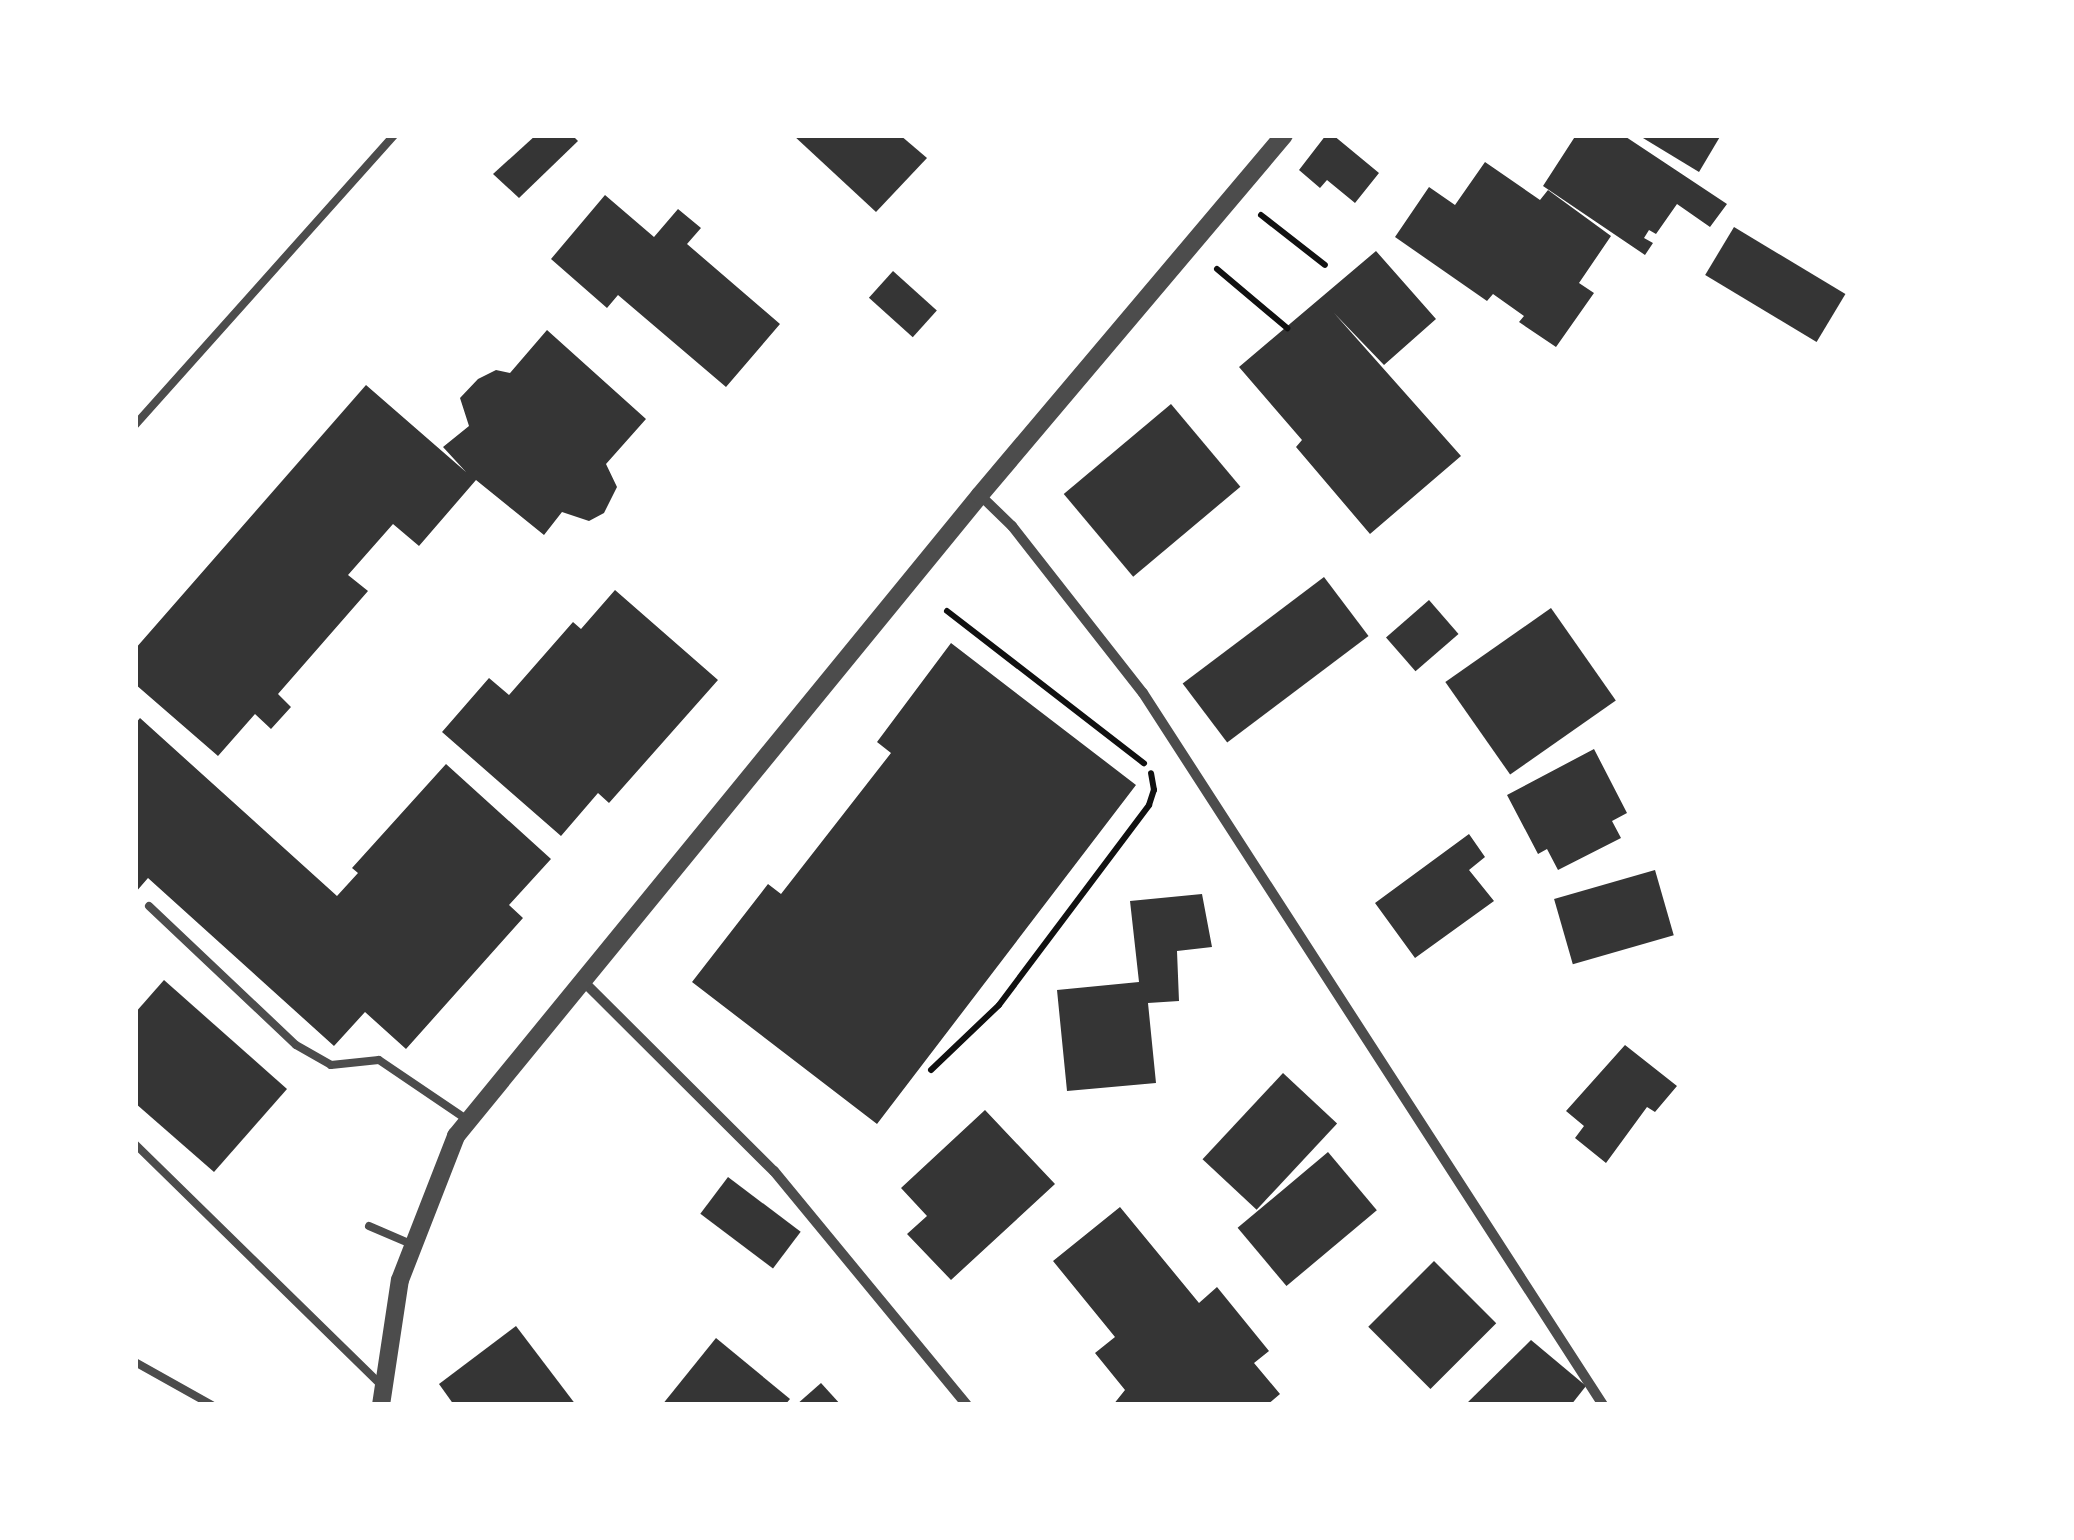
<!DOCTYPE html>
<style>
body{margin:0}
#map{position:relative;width:2074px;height:1540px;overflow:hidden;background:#fff;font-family:"Alegreya Sans",sans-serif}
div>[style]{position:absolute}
.building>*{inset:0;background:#353535;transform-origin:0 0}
.path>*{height:6px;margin:-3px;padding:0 3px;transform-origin:3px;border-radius:3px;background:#111}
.service>*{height:8px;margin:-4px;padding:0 4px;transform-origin:4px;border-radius:4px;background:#4c4c4c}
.minor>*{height:10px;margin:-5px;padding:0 5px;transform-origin:5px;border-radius:5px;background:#4c4c4c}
.tertiary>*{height:18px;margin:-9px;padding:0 9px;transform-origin:9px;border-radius:9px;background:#4c4c4c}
span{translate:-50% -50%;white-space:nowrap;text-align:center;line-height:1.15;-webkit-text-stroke:8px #fff;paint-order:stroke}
.frame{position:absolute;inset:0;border:138px solid #fff;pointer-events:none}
</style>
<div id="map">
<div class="building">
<i style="clip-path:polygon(536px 135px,572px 135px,578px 141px,519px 198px,493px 174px)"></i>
<i style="clip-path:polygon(793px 135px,900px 135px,927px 158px,876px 212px)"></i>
<i style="clip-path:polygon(1326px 135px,1333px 135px,1379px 173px,1355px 203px,1327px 180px,1320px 188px,1299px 170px)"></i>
<i style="clip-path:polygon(1576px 135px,1623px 135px,1727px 204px,1710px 227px,1677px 204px,1656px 234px,1649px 230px,1644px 238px,1653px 243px,1645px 255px,1543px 186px)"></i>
<i style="clip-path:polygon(1638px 135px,1721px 135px,1699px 172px)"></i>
<i style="clip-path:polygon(1485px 162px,1540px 200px,1548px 190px,1611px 236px,1579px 283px,1594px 293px,1556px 347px,1519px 322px,1524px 316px,1493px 294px,1487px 301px,1395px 237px,1429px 187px,1455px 205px)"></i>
<i style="clip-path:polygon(605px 195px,654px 237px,678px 209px,701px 228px,687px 244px,780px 324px,726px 387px,618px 295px,607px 308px,551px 259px)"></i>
<i style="left:1734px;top:227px;width:130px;height:56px;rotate:31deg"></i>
<i style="clip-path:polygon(1376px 251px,1436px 319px,1384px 365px,1334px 313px,1461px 456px,1370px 534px,1296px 447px,1302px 440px,1239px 367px)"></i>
<i style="left:893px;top:271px;width:59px;height:36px;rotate:42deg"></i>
<i style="clip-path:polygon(547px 330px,646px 419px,606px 464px,617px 487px,604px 513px,589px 521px,562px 512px,544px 535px,476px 480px,419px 546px,393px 524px,348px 575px,368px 591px,278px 694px,291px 707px,271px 729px,255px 714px,218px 756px,135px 684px,135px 649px,366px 385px,466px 472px,443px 447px,469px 426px,460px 398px,478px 379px,496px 370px,510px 373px)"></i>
<i style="left:1171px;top:404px;width:108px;height:140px;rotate:50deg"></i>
<i style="left:1324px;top:577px;width:74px;height:177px;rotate:53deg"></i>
<i style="clip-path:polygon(615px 590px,718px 680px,609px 803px,598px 793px,561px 836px,442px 732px,489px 678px,509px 695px,573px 622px,581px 629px)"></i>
<i style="left:1429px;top:600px;width:45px;height:57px;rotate:49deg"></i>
<i style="left:1551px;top:608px;width:113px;height:129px;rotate:55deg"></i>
<i style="clip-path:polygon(951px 643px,1136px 785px,877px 1124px,692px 982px,768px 884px,781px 894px,891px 753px,877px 742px)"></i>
<i style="clip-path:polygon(140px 718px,337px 896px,358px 873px,352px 868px,446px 764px,551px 859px,509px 905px,523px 918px,406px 1049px,365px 1012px,334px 1046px,148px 878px,135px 893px,135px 724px)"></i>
<i style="clip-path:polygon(1594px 749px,1627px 813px,1612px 821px,1621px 838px,1558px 870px,1547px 849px,1538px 854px,1507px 795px)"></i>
<i style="clip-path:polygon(1469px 834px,1485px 857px,1469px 870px,1494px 901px,1415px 958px,1375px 903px)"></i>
<i style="left:1655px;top:870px;width:68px;height:105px;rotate:74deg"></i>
<i style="clip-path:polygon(1202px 894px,1212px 947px,1177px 951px,1179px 1001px,1148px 1003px,1156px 1083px,1067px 1091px,1057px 990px,1139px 982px,1130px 901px)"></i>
<i style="clip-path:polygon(164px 980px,287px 1089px,214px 1172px,135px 1103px,135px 1013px)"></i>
<i style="clip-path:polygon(1625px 1045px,1677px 1086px,1655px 1112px,1647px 1107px,1606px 1163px,1575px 1138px,1584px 1126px,1566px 1111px)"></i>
<i style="left:1283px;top:1073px;width:74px;height:118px;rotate:43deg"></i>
<i style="clip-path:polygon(985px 1110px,1055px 1184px,951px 1280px,907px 1234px,927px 1216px,901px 1188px)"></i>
<i style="left:1328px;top:1152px;width:76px;height:118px;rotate:50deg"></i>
<i style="left:728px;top:1177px;width:91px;height:46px;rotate:37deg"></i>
<i style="clip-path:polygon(1120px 1207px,1199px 1303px,1217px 1287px,1269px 1351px,1254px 1363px,1280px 1394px,1267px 1405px,1113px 1405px,1125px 1390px,1095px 1353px,1115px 1337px,1053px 1261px)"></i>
<i style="left:1434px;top:1261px;width:88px;height:93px;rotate:45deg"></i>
<i style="clip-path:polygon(516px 1326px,576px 1405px,454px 1405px,439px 1384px)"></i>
<i style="clip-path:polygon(716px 1338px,790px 1399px,785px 1405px,662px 1405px)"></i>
<i style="clip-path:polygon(1531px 1340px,1586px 1386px,1571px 1405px,1465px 1405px)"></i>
<i style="clip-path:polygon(821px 1383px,841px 1405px,796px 1405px)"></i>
</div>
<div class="path">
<i style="left:1261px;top:215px;width:81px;rotate:38deg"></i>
<i style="left:1217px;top:269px;width:92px;rotate:40.1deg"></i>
<i style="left:947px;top:611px;width:249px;rotate:37.7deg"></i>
<i style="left:931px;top:1070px;width:94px;rotate:-43.7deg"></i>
<i style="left:999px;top:1005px;width:250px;rotate:-53.1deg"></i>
<i style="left:1149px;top:805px;width:16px;rotate:-72deg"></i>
<i style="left:1154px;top:790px;width:17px;rotate:-100deg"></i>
</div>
<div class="service">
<i style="left:135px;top:425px;width:389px;rotate:-48.2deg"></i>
<i style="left:149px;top:906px;width:202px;rotate:43.4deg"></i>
<i style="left:296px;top:1045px;width:40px;rotate:29.7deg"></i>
<i style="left:331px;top:1065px;width:48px;rotate:-5.9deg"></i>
<i style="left:379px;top:1060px;width:109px;rotate:34.1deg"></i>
<i style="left:135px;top:1144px;width:344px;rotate:44.4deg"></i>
<i style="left:369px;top:1226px;width:46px;rotate:23.2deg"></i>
<i style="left:135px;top:1362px;width:88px;rotate:29.2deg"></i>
</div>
<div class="minor">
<i style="left:980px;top:495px;width:45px;rotate:44.1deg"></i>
<i style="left:1012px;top:526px;width:212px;rotate:51.9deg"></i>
<i style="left:1143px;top:693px;width:848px;rotate:57.13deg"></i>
<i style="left:582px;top:980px;width:271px;rotate:44.9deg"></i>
<i style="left:774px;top:1171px;width:303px;rotate:50.5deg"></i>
</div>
<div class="tertiary">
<i style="left:381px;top:1405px;width:126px;rotate:-81.4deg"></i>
<i style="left:400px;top:1280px;width:155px;rotate:-68.7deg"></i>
<i style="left:456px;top:1136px;width:828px;rotate:-50.73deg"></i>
<i style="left:980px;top:495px;width:471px;rotate:-49.8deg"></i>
</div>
<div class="frame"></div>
</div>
